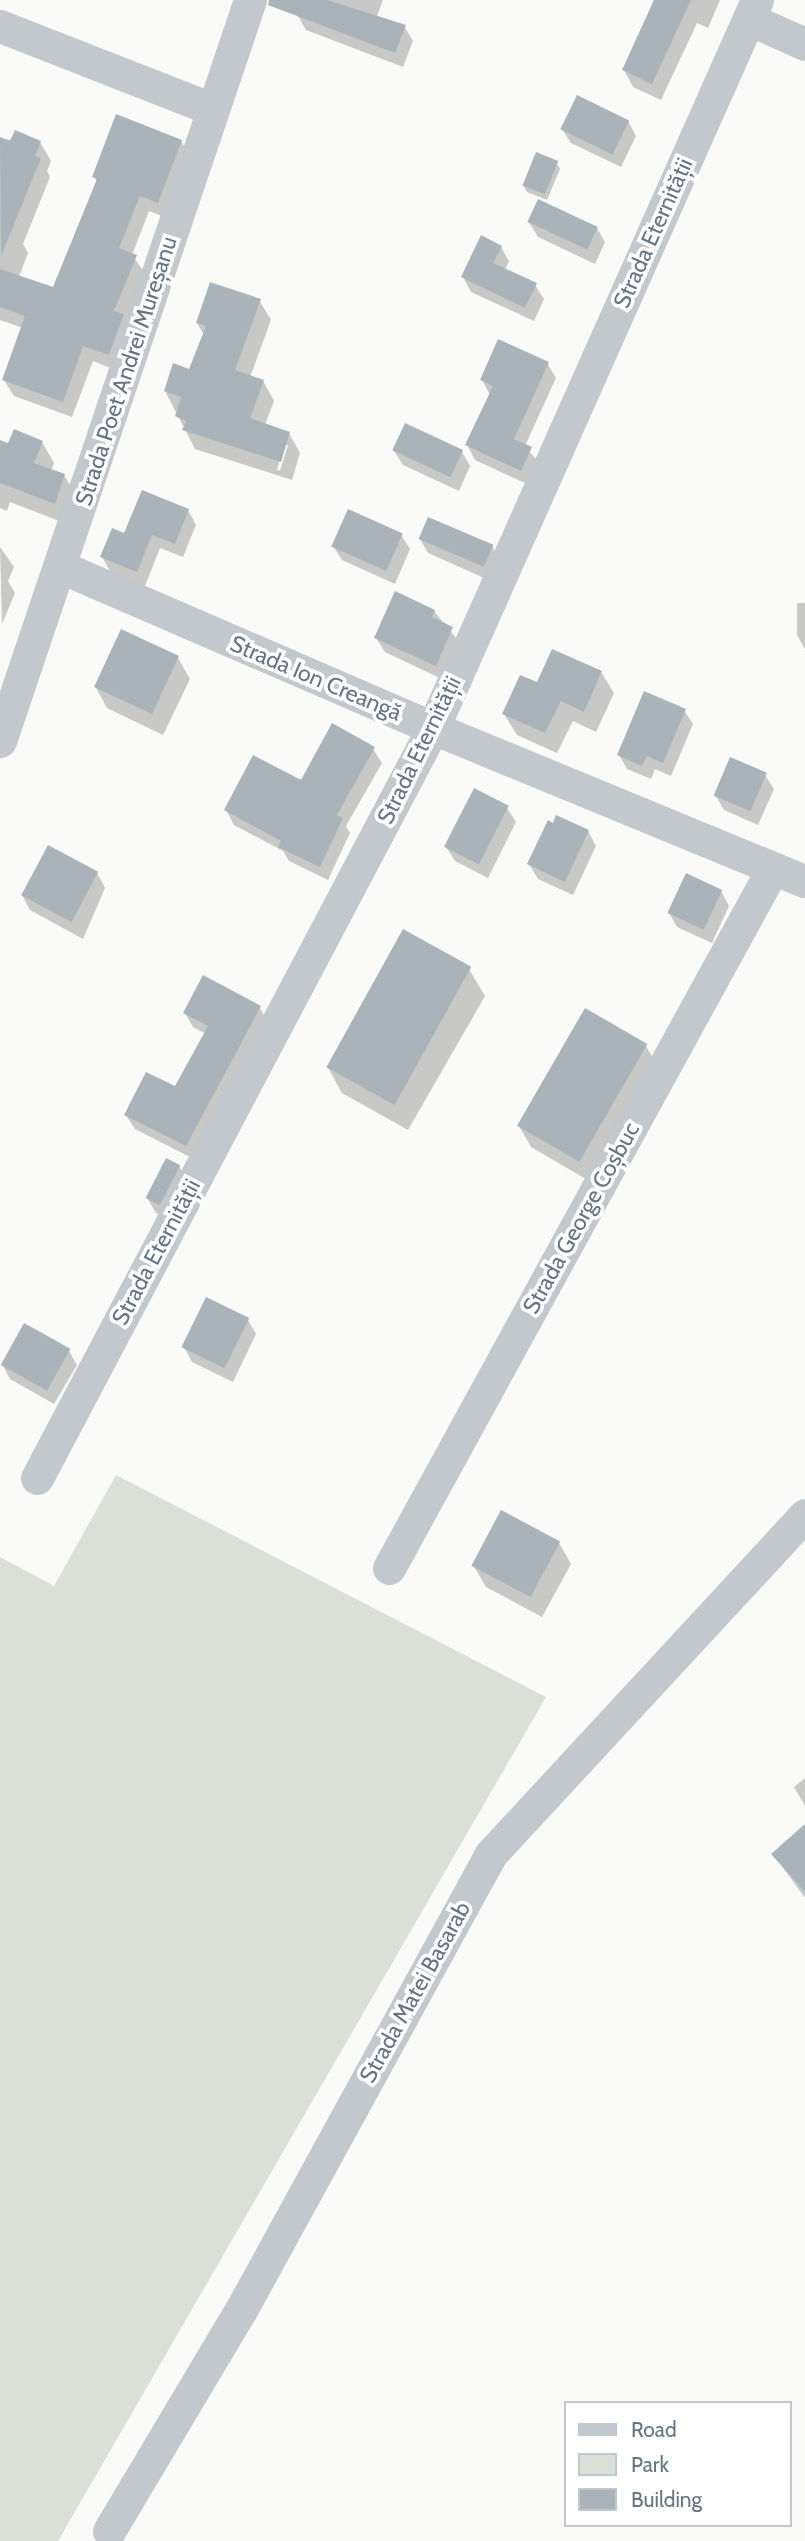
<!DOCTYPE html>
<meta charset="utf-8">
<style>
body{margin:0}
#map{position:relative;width:805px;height:2541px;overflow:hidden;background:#fafaf8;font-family:Cabin,sans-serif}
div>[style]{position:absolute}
.green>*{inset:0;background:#dadfd7}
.shadow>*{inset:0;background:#0003}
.building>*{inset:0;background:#aab3b9;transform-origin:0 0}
.minor>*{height:33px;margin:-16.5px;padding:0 16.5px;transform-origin:16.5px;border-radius:16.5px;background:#c3c8cc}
span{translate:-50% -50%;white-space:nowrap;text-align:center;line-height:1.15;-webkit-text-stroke:7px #fff;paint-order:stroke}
.street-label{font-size:23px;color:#657683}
.legend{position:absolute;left:564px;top:2401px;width:228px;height:126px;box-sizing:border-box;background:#fff;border:2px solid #c1c8cd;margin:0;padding:9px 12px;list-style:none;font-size:21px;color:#657683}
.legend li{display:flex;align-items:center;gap:14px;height:35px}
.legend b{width:35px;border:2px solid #c1c8cd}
</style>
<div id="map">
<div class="green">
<i style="clip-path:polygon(116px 1475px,546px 1697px,58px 2541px,0 2541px,0 1557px,54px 1586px)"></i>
</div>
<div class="shadow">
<i style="clip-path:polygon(303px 0,383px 0,377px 16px,404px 26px,413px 41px,403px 67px,306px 30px,298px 16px)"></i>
<i style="clip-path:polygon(654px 0,720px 0,708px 28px,697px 23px,661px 100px,633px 87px,624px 70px)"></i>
<i style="clip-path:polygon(628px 121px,636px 136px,621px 167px,571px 143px,562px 129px)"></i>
<i style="clip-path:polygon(0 139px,40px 142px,51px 161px,47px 171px,50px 177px,23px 244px,28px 253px,19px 277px,54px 290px,97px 182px,94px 177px,181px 141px,191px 158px,167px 218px,149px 211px,132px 255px,145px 273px,118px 371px,93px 361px,72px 417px,14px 396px,4px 380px,23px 328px,0 320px)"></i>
<i style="clip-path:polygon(556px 162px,560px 169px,547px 200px,527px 192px,523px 185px)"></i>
<i style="clip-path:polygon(529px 222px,597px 228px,605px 242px,595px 264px,538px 237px)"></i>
<i style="clip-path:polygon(501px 247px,509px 261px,505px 270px,535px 285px,544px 299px,534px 321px,471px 292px,463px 277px)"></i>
<i style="clip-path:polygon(evenodd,259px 300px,271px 320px,250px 377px,263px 381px,274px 401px,265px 425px,289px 433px,300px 453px,292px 480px,195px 449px,165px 391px,190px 371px,204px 335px,197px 323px,259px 300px,284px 445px,288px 445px,280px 471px,277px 470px,284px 445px)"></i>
<i style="clip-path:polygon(547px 363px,556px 378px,525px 446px,539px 463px,529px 485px,475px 460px,467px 445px,490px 395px,482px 380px)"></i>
<i style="clip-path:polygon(0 442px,9px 446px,42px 442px,54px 463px,51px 471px,64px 475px,76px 496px,67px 524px,10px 502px,7px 511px,0 508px)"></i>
<i style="clip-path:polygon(394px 451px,462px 452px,470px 466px,459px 491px,403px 465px)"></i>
<i style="clip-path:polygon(188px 510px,196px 525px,183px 557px,160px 548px,145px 586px,110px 571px,102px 557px,125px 536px)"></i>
<i style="clip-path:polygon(401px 535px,410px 549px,395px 584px,342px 560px,333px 546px)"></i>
<i style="clip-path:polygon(420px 539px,492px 546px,500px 561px,491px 581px,428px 553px)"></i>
<i style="clip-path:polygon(0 547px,14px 567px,8px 581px,15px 593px,2px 624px)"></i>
<i style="clip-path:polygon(797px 603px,805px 603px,805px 649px,797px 635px)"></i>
<i style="clip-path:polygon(434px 611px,460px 643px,444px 680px,385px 652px,376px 638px)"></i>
<i style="clip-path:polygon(178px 658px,190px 679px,163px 735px,107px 708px,95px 686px)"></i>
<i style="clip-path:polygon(601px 672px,614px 693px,596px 732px,573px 721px,557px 753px,517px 735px,504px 714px,538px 685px)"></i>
<i style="clip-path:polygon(684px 710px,693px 724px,671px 776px,655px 769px,651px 779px,627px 769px,619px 755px)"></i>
<i style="clip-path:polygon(373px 749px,382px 763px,346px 826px,350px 833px,328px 880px,289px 861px,283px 851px,234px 825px,226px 810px)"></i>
<i style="clip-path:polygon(765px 775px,774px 789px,758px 825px,724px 810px,716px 796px)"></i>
<i style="clip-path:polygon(507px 808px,516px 822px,488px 878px,455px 861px,446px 847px)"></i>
<i style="clip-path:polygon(588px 831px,596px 846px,573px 895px,538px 879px,529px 864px)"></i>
<i style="clip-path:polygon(97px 873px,105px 888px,83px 939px,30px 910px,22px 895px)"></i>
<i style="clip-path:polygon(721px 891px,729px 906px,712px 943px,677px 927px,669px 913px)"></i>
<i style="clip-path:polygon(469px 969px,485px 996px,408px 1130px,342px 1093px,327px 1066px)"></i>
<i style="clip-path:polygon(260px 1008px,268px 1022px,194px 1159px,135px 1129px,126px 1115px,175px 1089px,206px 1034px,193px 1027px,185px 1013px)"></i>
<i style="clip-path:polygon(646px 1046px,658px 1067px,591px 1182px,531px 1147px,519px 1126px)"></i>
<i style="clip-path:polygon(179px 1166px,188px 1181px,168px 1219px,156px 1213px,147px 1198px)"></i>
<i style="clip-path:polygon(248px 1320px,256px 1334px,233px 1382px,192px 1362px,184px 1347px)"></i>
<i style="clip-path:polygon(69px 1351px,77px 1365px,54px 1404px,10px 1379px,2px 1364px)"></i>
<i style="clip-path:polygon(559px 1543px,571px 1564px,542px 1617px,486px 1587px,473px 1565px)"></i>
<i style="clip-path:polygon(805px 1778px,805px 1806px,794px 1787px)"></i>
<i style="clip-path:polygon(805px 1827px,805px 1898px,774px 1855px)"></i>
</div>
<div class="building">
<i style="clip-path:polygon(269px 0,327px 0,406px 25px,395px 53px,268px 5px)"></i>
<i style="clip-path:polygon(654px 0,691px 0,652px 84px,622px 70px)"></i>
<i style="left:577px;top:95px;width:58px;height:38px;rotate:26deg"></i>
<i style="clip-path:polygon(116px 114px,182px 140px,158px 203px,140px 196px,119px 248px,137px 255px,114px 311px,124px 314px,109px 355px,83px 346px,63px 402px,2px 380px,25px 316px,0 307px,0 269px,53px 287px,97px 179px,92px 177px)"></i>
<i style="clip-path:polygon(15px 130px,41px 141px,35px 156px,41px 158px,1px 256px,0 137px,10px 141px)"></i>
<i style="left:536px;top:152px;width:24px;height:36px;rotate:22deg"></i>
<i style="left:538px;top:199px;width:66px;height:25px;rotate:25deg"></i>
<i style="clip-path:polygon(481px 235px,502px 246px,493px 263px,537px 283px,525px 308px,461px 277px)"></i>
<i style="clip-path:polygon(210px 282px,261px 299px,235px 370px,264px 380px,250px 418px,290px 432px,281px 462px,182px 430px,186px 421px,175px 416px,181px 397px,164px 391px,173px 363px,189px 369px,206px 326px,196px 323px)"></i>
<i style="clip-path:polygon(498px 339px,549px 362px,514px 439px,532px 447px,521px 471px,465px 445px,493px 386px,480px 380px)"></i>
<i style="left:405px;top:423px;width:64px;height:30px;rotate:25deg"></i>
<i style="clip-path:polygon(14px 429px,43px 441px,34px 463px,65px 474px,55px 504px,0 483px,0 440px,8px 443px)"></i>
<i style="clip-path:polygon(142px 490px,189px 509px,175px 544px,152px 535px,137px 572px,100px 557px,112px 528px,124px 533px)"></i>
<i style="left:348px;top:509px;width:60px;height:41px;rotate:24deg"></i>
<i style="left:428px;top:517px;width:71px;height:24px;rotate:23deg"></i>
<i style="clip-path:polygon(395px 591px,435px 610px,432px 617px,453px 627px,436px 666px,374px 638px)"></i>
<i style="left:121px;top:629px;width:64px;height:64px;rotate:25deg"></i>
<i style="clip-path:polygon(552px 649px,602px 671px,584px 712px,561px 701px,545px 733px,502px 714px,520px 675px,537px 682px)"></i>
<i style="clip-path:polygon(644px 691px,686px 709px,663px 763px,647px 756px,642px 766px,617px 755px)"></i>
<i style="clip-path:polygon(332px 723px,375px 747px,337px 815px,343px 818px,320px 867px,278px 847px,281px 841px,224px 810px,253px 755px,301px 780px)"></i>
<i style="left:730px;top:757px;width:40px;height:42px;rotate:23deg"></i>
<i style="left:474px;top:788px;width:39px;height:66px;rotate:27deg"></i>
<i style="clip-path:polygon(556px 815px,589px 830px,565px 882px,527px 864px,548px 820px,553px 823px)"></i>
<i style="left:48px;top:845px;width:57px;height:57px;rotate:28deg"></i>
<i style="left:686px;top:873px;width:40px;height:44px;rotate:25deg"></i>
<i style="left:403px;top:929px;width:78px;height:158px;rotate:29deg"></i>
<i style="clip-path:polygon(203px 975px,261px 1006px,186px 1146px,124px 1115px,146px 1072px,175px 1086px,208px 1026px,183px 1013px)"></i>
<i style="left:585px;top:1008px;width:72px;height:136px;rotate:30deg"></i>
<i style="left:166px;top:1158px;width:16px;height:45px;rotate:27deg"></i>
<i style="left:206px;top:1297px;width:48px;height:56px;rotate:26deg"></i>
<i style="left:24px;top:1323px;width:53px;height:48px;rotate:29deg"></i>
<i style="left:501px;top:1510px;width:67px;height:63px;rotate:28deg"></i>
<i style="clip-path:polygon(805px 1824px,805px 1892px,771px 1854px)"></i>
</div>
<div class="minor">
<i style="left:749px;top:19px;width:61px;rotate:24.1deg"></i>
<i style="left:0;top:26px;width:228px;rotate:21.4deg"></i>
<i style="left:61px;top:567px;width:405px;rotate:23.4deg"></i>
<i style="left:433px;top:728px;width:402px;rotate:22.4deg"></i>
<i style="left:0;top:741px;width:782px;rotate:-71.36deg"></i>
<i style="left:37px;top:1478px;width:848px;rotate:-62.17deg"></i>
<i style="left:433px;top:728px;width:797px;rotate:-66.01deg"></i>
<i style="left:389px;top:1568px;width:798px;rotate:-61.25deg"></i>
<i style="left:109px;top:2531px;width:257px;rotate:-59.2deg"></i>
<i style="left:241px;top:2310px;width:520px;rotate:-61.27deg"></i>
<i style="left:491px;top:1854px;width:462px;rotate:-47.2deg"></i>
</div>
<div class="street-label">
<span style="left:653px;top:233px;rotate:-66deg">Strada Eternității</span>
<span style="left:126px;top:371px;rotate:-72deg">Strada Poet Andrei Mureșanu</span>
<span style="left:316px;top:678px;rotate:23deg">Strada Ion Creangă</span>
<span style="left:419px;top:750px;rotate:-64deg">Strada Eternității</span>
<span style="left:581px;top:1218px;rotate:-61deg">Strada George Coșbuc</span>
<span style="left:156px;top:1252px;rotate:-62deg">Strada Eternității</span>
<span style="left:415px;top:1992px;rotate:-61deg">Strada Matei Basarab</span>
</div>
<ul class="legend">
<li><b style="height:9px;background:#c3c8cc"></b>Road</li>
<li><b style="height:19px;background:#dadfd7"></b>Park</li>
<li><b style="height:19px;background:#aab3b9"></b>Building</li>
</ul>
</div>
